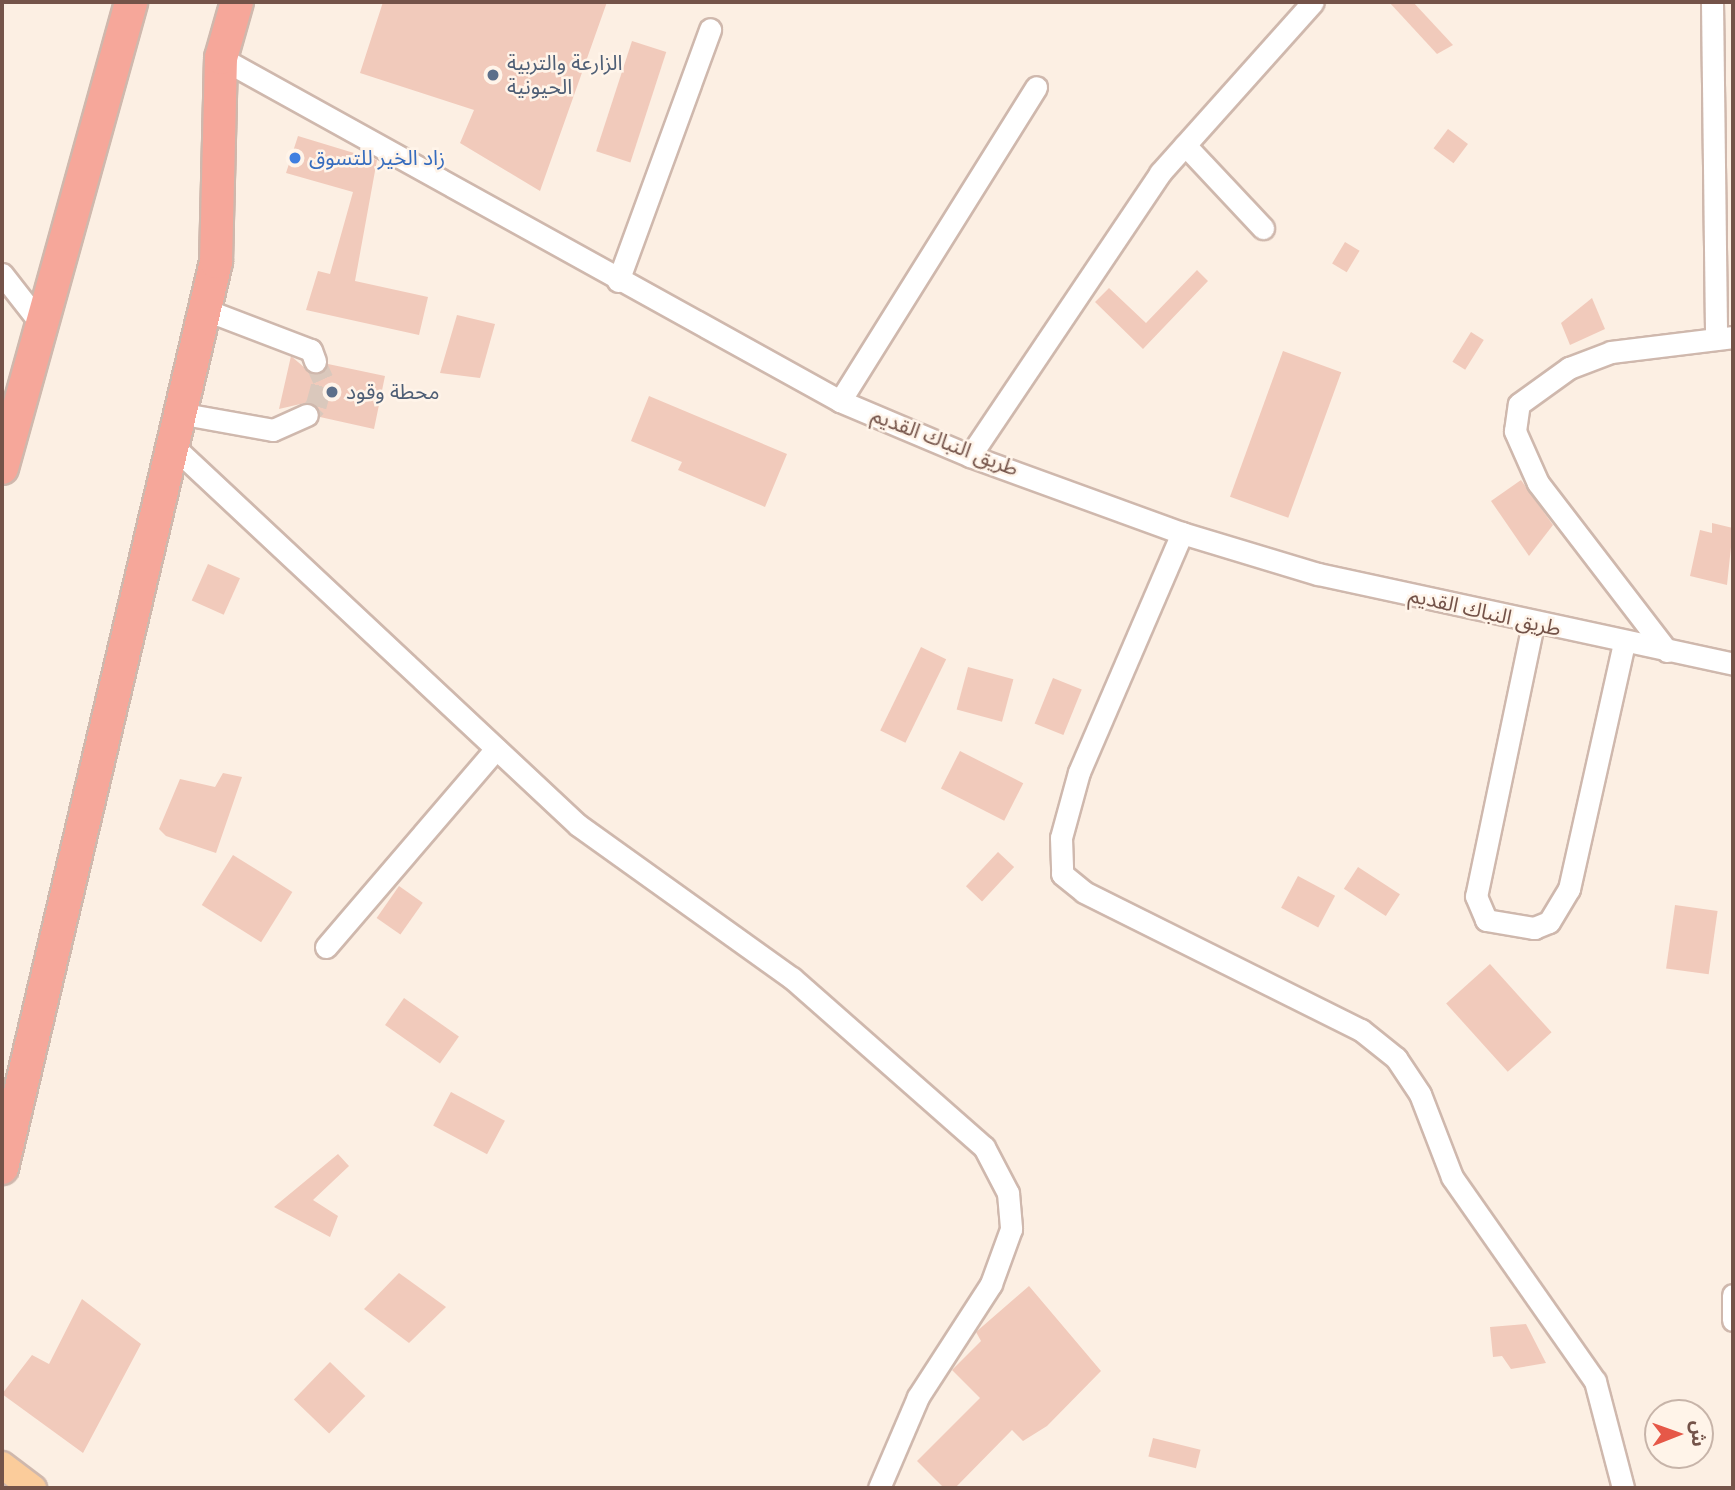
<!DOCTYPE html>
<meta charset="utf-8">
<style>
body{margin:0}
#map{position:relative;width:1735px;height:1490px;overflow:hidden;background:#fcefe3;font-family:Roboto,"Noto Sans Arabic",sans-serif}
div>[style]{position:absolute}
.building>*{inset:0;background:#f1cabb;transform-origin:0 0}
.minor-tunnel>*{height:21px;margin-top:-10.5px;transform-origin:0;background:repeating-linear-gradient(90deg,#dac8bc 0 21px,transparent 0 31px)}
.roads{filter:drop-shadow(2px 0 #cfb8ad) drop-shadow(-2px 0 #cfb8ad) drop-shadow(0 2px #cfb8ad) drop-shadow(0 -2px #cfb8ad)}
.minor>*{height:21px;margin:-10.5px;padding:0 10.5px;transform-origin:10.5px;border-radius:10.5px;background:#fff}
.major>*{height:26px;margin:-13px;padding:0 13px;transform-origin:13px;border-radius:13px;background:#fbcc9b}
.highway>*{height:32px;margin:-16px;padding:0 16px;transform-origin:16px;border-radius:16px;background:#f6a79a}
.dots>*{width:19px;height:19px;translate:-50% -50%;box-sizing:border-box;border:4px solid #fff4e9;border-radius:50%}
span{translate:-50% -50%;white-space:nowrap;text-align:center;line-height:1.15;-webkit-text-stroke:5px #fff4e9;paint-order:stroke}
.service-label{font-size:21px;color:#4e5e75}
.left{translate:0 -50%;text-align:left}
.shop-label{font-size:21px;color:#366cbe}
.street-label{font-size:21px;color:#745349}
.frame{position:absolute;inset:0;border:4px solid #745349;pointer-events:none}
.north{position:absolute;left:1644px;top:1399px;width:70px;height:70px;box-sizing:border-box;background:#fff4e9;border:2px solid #c7b4a9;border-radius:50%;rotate:89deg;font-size:19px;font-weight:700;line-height:28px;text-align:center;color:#745349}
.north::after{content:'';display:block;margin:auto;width:24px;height:32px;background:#e65848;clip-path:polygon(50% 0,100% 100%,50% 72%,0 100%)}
</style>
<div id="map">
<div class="building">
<i style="clip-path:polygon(383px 2px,607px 2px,540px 191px,460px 143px,474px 110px,360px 73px)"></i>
<i style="clip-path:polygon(1389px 2px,1413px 2px,1453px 45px,1437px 54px)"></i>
<i style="left:632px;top:41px;width:36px;height:116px;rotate:18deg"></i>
<i style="left:1448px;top:129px;width:25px;height:24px;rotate:37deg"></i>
<i style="clip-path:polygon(298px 136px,377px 160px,355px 281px,428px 297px,419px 335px,306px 310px,318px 271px,330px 274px,353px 192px,286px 173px)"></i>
<i style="left:1345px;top:242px;width:17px;height:25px;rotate:31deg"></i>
<i style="clip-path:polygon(1197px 270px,1208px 281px,1143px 349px,1095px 302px,1109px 288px,1146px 323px)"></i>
<i style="clip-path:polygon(1592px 298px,1605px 329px,1570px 345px,1561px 323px)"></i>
<i style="clip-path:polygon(457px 315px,495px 324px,480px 378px,440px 373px)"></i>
<i style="left:1471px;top:332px;width:15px;height:35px;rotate:32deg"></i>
<i style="left:1283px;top:351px;width:62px;height:155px;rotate:20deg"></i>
<i style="clip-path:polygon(291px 356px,312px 374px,328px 364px,385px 376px,374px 429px,320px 417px,309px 402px,279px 409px)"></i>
<i style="clip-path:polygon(649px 396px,787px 454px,765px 507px,678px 470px,682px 462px,631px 441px)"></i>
<i style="clip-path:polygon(1521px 480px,1553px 525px,1529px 556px,1491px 501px)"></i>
<i style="clip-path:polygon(1712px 523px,1733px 528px,1727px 585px,1690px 576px,1700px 530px,1712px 533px)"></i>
<i style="left:208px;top:564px;width:35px;height:40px;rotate:24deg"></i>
<i style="left:921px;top:647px;width:28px;height:93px;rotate:26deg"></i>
<i style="left:968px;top:667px;width:47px;height:44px;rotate:15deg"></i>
<i style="left:1053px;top:678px;width:31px;height:49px;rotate:22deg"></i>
<i style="left:960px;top:751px;width:71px;height:42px;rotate:27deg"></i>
<i style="clip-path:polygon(223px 773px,242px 777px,216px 853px,166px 836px,159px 829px,180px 779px,215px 787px)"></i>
<i style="left:998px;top:852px;width:22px;height:47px;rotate:43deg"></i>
<i style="left:233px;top:855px;width:70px;height:59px;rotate:32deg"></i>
<i style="left:1358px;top:867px;width:50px;height:26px;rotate:33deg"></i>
<i style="left:1298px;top:876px;width:42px;height:36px;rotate:28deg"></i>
<i style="left:399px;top:886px;width:29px;height:39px;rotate:35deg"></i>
<i style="left:1675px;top:905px;width:43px;height:64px;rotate:8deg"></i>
<i style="left:1490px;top:964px;width:92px;height:59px;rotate:48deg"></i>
<i style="left:404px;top:998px;width:67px;height:33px;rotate:35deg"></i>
<i style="left:451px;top:1092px;width:61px;height:38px;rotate:28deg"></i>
<i style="clip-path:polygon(338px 1154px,349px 1166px,313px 1200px,338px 1216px,330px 1237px,274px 1207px)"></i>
<i style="clip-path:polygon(399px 1273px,446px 1307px,409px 1343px,364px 1309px)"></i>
<i style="clip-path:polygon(1029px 1286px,1101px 1371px,1047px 1426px,1023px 1441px,1012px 1430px,955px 1488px,944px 1488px,917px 1461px,980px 1398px,952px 1370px,981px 1341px,976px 1332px)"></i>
<i style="clip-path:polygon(82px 1299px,141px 1344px,83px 1453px,2px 1394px,32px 1355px,49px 1364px)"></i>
<i style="clip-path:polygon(1526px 1324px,1546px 1363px,1511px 1369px,1502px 1356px,1493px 1357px,1490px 1327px)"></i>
<i style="left:330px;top:1362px;width:49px;height:52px;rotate:44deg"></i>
<i style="left:1153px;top:1438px;width:49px;height:19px;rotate:14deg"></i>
</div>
<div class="minor-tunnel">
<i style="left:307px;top:415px;width:13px;rotate:-45deg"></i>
<i style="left:316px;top:406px;width:28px;rotate:-75deg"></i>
<i style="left:323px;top:379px;width:20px;rotate:-114deg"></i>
</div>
<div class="roads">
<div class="minor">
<i style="left:1712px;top:2px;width:337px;rotate:89.3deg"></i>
<i style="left:221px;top:58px;width:708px;rotate:28.99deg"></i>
<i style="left:840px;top:401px;width:141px;rotate:22.9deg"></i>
<i style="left:970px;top:456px;width:226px;rotate:20deg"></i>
<i style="left:1182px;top:533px;width:142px;rotate:16.8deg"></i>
<i style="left:1318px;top:574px;width:425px;rotate:12.2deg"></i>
<i style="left:1185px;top:145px;width:114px;rotate:46.8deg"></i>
<i style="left:2px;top:274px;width:63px;rotate:52deg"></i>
<i style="left:618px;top:281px;width:268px;rotate:-69.9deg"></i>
<i style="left:206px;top:310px;width:112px;rotate:20.9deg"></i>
<i style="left:311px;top:350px;width:12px;rotate:70deg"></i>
<i style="left:840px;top:401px;width:370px;rotate:-58deg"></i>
<i style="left:184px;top:414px;width:90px;rotate:10.2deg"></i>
<i style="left:273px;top:430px;width:37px;rotate:-24deg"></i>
<i style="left:175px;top:448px;width:552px;rotate:43.09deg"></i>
<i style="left:578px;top:825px;width:263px;rotate:35.6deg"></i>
<i style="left:792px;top:978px;width:256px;rotate:41.4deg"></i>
<i style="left:984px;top:1147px;width:52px;rotate:62.4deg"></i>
<i style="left:1008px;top:1193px;width:36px;rotate:85deg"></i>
<i style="left:1011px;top:1229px;width:59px;rotate:110deg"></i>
<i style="left:991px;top:1284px;width:135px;rotate:122.9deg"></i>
<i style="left:918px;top:1397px;width:99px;rotate:113.2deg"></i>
<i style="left:970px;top:456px;width:341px;rotate:-56.1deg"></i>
<i style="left:1160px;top:173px;width:229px;rotate:-48.2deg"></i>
<i style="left:1182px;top:533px;width:260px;rotate:113.3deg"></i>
<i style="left:1079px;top:772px;width:68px;rotate:105.3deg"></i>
<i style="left:1061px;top:838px;width:36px;rotate:88deg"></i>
<i style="left:1062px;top:874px;width:28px;rotate:39deg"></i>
<i style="left:1084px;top:892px;width:309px;rotate:26.5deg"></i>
<i style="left:1361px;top:1030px;width:45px;rotate:38.7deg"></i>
<i style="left:1396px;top:1058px;width:43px;rotate:56.3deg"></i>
<i style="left:1420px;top:1094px;width:89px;rotate:68.9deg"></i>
<i style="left:1452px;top:1177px;width:249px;rotate:55deg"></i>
<i style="left:1595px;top:1381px;width:111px;rotate:75.3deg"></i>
<i style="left:1533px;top:624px;width:278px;rotate:101.8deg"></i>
<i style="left:1476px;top:896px;width:26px;rotate:67deg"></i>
<i style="left:1486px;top:920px;width:49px;rotate:9.5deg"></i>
<i style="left:1534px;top:928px;width:16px;rotate:-22deg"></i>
<i style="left:1549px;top:922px;width:39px;rotate:-59deg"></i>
<i style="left:1569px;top:889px;width:253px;rotate:-77.4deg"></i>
<i style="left:1667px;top:651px;width:212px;rotate:-127.5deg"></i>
<i style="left:1538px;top:483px;width:57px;rotate:-113.9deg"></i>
<i style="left:1515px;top:431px;width:27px;rotate:-82deg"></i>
<i style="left:1519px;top:404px;width:62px;rotate:-35.8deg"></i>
<i style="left:1569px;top:368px;width:45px;rotate:-20.9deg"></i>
<i style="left:1611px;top:352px;width:123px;rotate:-7deg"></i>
<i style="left:326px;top:947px;width:261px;rotate:-49.4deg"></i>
<i style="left:1733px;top:1295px;width:25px;rotate:90deg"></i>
</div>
<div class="major">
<i style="left:2px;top:1465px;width:39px;rotate:37deg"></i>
</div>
<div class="highway">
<i style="left:2px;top:468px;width:484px;rotate:-74.5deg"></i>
<i style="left:2px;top:1168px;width:931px;rotate:-76.71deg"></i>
<i style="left:216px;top:262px;width:204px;rotate:-88.6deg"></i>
<i style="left:221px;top:58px;width:58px;rotate:-74.1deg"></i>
</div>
</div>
<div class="dots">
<i style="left:493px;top:75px;background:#5c6f8a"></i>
<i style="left:295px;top:158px;background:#3f7fe0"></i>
<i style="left:332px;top:392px;background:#5c6f8a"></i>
</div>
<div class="service-label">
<span class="left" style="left:507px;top:75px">الزارعة والتربية<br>الحيونية</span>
<span class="left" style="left:346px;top:392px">محطة وقود</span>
</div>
<div class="shop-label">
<span class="left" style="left:309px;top:158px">زاد الخير للتسوق</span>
</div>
<div class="street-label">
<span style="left:945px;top:442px;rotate:21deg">طريق النباك القديم</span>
<span style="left:1485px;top:612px;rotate:13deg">طريق النباك القديم</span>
</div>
<div class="frame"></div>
<div class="north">ش</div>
</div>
